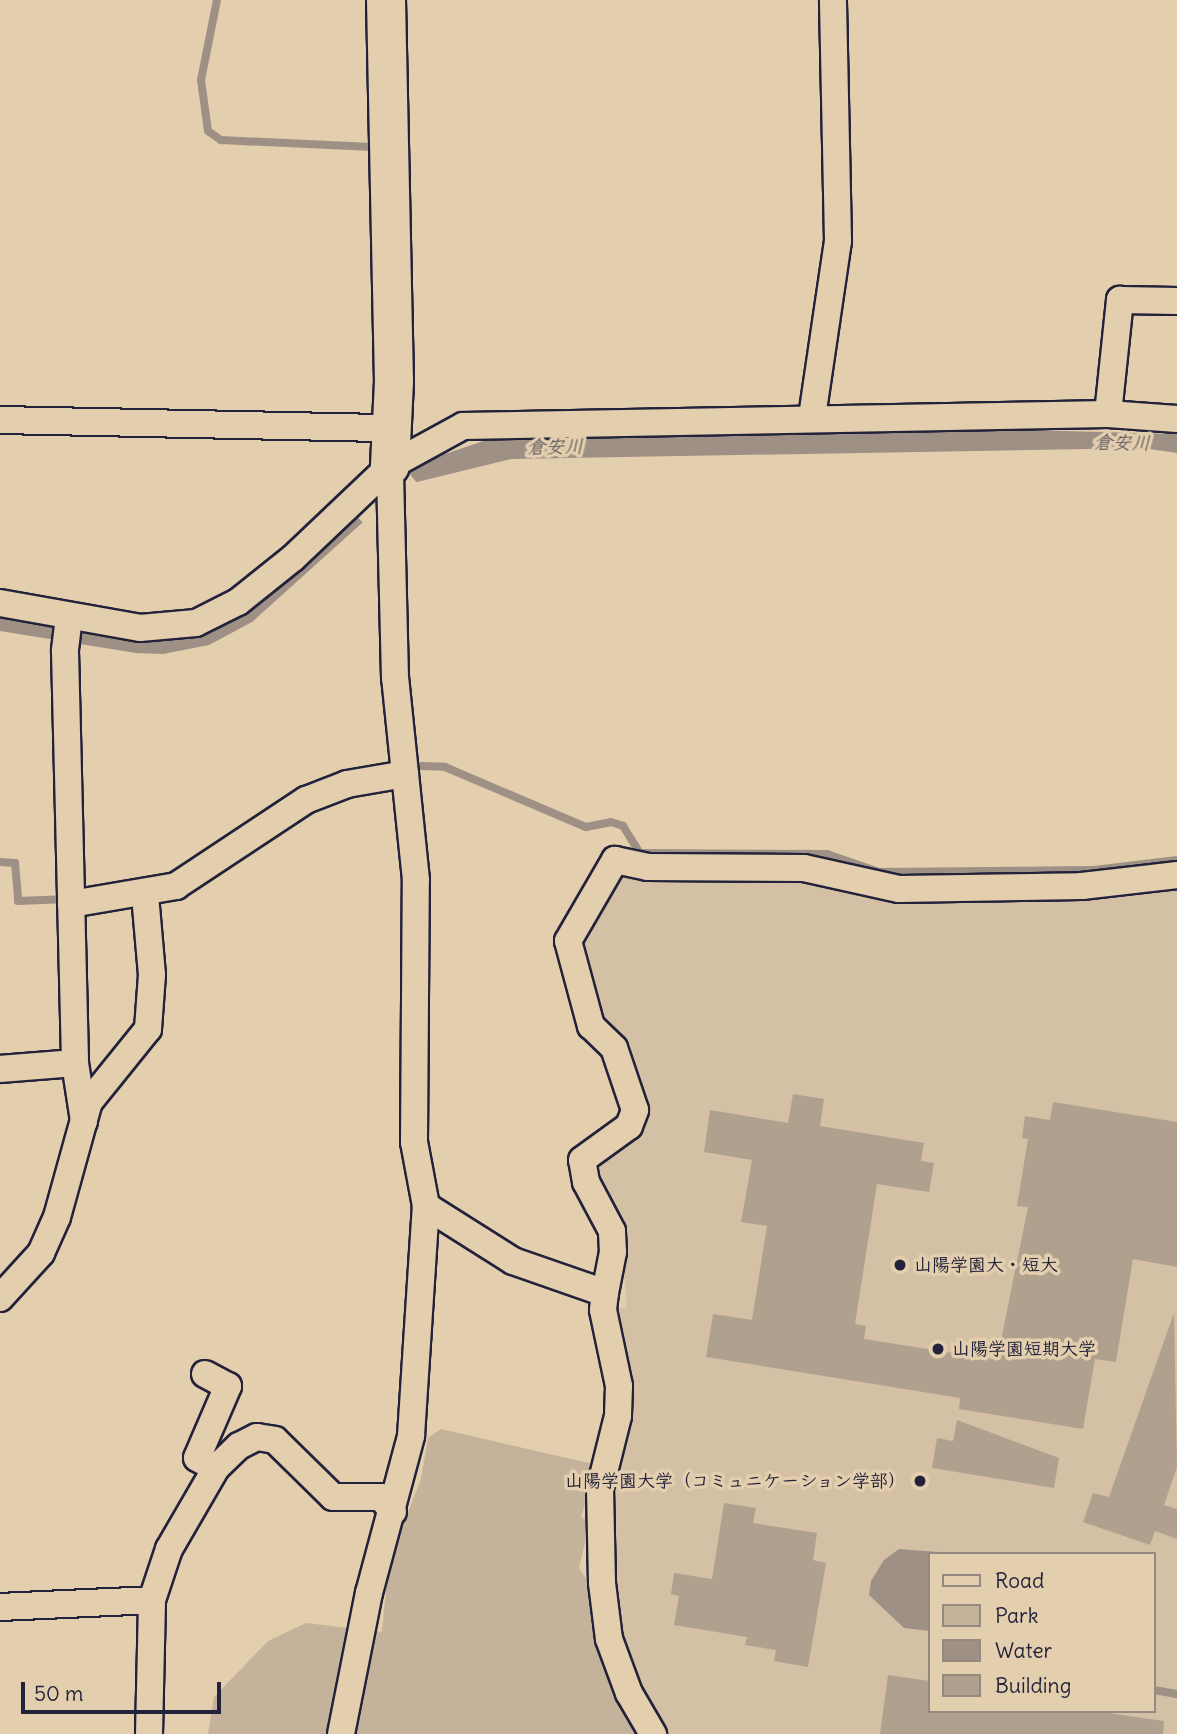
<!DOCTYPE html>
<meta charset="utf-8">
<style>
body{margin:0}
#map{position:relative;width:1177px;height:1734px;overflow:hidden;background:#e3cead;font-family:Delius,"Klee One",sans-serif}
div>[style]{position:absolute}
.built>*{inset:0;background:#d4c0a4}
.green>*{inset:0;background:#c4b29a}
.water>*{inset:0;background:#9f9085}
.pier>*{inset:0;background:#e3cead}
.stream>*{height:8px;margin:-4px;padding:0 4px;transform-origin:4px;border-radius:4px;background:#9f9085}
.building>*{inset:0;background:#b0a18f}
.roads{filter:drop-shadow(2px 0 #22223b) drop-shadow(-2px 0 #22223b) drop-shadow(0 2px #22223b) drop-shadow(0 -2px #22223b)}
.street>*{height:26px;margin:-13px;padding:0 13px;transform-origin:13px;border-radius:13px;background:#e3cead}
.secondary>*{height:38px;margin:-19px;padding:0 19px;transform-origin:19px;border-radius:19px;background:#e3cead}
.dots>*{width:19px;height:19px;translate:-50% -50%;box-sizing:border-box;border:4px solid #e3cead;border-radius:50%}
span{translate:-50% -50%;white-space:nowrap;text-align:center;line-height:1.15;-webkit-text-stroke:7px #e3cead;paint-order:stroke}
.poi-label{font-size:18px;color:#22223b;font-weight:700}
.left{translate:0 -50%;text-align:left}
.right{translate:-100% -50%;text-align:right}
.water-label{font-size:19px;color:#413e4e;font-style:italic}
.legend{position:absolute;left:928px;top:1552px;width:228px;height:161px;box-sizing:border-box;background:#e3cead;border:2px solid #96897f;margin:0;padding:9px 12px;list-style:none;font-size:21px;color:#22223b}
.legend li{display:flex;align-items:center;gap:14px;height:35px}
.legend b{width:35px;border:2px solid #96897f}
.scale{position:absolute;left:21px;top:1682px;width:200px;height:32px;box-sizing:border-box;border:4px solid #22223b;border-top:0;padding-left:9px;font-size:21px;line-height:24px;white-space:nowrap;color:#22223b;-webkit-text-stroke:5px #e3cead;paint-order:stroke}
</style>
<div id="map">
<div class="built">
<i style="clip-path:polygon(evenodd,619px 873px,1177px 887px,1177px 1734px,667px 1734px,629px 1670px,615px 1623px,611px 1483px,629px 1427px,629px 1378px,611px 1309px,627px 1307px,620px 1224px,591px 1165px,630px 1136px,578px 940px,619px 873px,930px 1554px,1154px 1554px,1154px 1711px,930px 1711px,930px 1554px)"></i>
</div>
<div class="green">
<i style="clip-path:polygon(441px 1429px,597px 1465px,581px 1517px,590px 1522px,579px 1568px,587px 1580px,601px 1647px,643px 1734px,208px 1734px,214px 1697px,268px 1641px,306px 1623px,382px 1632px,389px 1561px,421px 1479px,428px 1438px)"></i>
</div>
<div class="water">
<i style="clip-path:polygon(986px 429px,1177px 434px,1177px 453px,1143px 448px,511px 459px,417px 482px,362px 523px,252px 622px,209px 645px,163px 654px,136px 653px,0 631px,0 613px,191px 635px,410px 466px,498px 436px)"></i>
<i style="clip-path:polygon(899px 1549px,964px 1554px,930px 1554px,930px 1631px,904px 1628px,869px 1595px,871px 1581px,884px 1560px)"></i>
</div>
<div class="pier">
<i style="clip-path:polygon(404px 467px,418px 484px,364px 524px,354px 513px)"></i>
</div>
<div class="stream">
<i style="left:217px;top:0;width:82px;rotate:101.3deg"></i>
<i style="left:201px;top:80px;width:51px;rotate:82.2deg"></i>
<i style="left:208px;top:131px;width:16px;rotate:35deg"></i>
<i style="left:221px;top:140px;width:151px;rotate:2.7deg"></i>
<i style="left:372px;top:147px;width:9px;rotate:90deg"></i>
<i style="left:421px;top:766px;width:24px;rotate:2deg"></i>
<i style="left:445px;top:767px;width:153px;rotate:23.1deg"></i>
<i style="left:586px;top:827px;width:25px;rotate:-11deg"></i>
<i style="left:611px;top:822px;width:13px;rotate:18deg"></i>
<i style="left:623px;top:826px;width:32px;rotate:58deg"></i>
<i style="left:640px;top:853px;width:187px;rotate:0.3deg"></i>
<i style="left:827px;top:854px;width:55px;rotate:19.1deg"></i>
<i style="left:879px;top:872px;width:215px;rotate:-0.5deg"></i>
<i style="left:1094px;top:870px;width:84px;rotate:-6.9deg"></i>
<i style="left:0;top:862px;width:15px;rotate:4deg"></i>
<i style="left:15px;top:863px;width:38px;rotate:85deg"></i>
<i style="left:18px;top:901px;width:50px;rotate:-2.3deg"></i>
<i style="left:1154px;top:1690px;width:23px;rotate:10deg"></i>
</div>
<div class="building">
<i style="clip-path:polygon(793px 1094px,824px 1099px,820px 1126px,924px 1143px,921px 1161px,934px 1163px,929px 1192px,877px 1184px,855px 1324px,866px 1326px,864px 1339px,997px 1360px,1028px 1207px,1017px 1206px,1028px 1139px,1022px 1138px,1025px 1116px,1050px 1120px,1053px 1102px,1177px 1122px,1177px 1267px,1133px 1259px,1116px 1362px,1095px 1359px,1083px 1429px,959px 1409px,960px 1398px,706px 1357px,713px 1314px,752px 1320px,767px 1226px,741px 1222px,752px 1160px,704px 1152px,710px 1110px,788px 1123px)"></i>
<i style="clip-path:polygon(1174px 1313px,1177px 1467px,1164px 1505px,1177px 1509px,1177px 1539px,1155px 1531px,1150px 1545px,1083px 1522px,1093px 1493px,1109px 1497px)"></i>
<i style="clip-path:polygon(957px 1420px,1059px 1458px,1054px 1488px,932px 1468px,937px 1438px,953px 1441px)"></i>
<i style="clip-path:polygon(724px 1503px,756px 1508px,753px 1523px,817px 1533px,813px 1560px,826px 1563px,808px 1667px,774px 1661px,776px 1650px,745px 1645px,747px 1637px,674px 1625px,679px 1596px,671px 1594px,674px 1573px,712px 1579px)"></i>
<i style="clip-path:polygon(888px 1675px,930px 1681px,930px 1711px,1094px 1711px,1164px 1721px,1163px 1734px,880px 1734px)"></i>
</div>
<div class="roads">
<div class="street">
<i style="left:1108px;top:414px;width:115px;rotate:-84deg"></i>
<i style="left:1120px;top:300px;width:57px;rotate:1deg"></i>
<i style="left:812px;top:417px;width:178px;rotate:-81.6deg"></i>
<i style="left:838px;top:241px;width:241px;rotate:-91.2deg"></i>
<i style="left:0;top:420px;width:392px;rotate:1.2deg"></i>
<i style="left:0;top:603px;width:142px;rotate:10.1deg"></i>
<i style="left:140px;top:628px;width:56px;rotate:-5.1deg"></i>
<i style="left:196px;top:623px;width:47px;rotate:-26.6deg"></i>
<i style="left:238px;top:602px;width:70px;rotate:-38.7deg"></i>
<i style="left:293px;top:558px;width:134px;rotate:-43.5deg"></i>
<i style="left:390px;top:466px;width:83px;rotate:-28.7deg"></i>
<i style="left:463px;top:426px;width:645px;rotate:-1.07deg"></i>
<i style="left:1108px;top:414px;width:69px;rotate:4.1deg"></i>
<i style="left:69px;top:617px;width:34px;rotate:97deg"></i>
<i style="left:65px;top:651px;width:412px;rotate:88.6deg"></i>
<i style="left:75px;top:1063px;width:59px;rotate:81.2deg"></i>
<i style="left:71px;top:904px;width:107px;rotate:-9.7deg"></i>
<i style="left:176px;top:886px;width:156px;rotate:-33.5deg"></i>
<i style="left:306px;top:800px;width:44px;rotate:-21.3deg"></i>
<i style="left:347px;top:784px;width:59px;rotate:-9.8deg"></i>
<i style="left:0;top:1069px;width:75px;rotate:-4.6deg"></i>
<i style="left:426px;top:1206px;width:103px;rotate:32.3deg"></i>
<i style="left:513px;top:1261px;width:97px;rotate:19.2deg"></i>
<i style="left:605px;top:1293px;width:17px;rotate:97deg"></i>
<i style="left:603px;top:1310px;width:78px;rotate:78.1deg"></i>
<i style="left:619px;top:1386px;width:30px;rotate:92deg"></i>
<i style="left:618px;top:1416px;width:74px;rotate:104deg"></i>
<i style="left:600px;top:1488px;width:95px;rotate:88.8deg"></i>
<i style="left:602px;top:1583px;width:56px;rotate:82.9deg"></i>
<i style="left:609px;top:1639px;width:58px;rotate:69.7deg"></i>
<i style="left:629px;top:1693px;width:48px;rotate:59.7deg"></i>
<i style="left:605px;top:1293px;width:42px;rotate:-79deg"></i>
<i style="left:613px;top:1252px;width:21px;rotate:-93deg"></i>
<i style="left:612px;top:1231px;width:55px;rotate:-118deg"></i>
<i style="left:586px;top:1182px;width:22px;rotate:-100deg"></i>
<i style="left:582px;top:1160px;width:58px;rotate:-35.9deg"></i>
<i style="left:629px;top:1126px;width:17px;rotate:-69deg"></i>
<i style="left:635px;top:1110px;width:65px;rotate:-108.7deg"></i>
<i style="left:614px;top:1048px;width:32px;rotate:-136deg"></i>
<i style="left:591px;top:1026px;width:88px;rotate:-105.1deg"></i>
<i style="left:568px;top:941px;width:94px;rotate:-59.9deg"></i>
<i style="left:615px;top:860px;width:34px;rotate:12deg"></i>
<i style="left:648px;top:867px;width:156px;rotate:0.4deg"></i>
<i style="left:804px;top:868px;width:97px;rotate:12.5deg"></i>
<i style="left:899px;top:889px;width:183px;rotate:-0.9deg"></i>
<i style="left:1082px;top:886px;width:96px;rotate:-6.6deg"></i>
<i style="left:0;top:1298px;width:61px;rotate:-47.7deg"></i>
<i style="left:41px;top:1253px;width:39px;rotate:-66deg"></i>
<i style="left:57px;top:1217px;width:119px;rotate:-74.5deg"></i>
<i style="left:89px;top:1102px;width:94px;rotate:-51.1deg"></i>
<i style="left:148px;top:1029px;width:54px;rotate:-85.8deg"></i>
<i style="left:152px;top:975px;width:80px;rotate:-95deg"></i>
<i style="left:205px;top:1374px;width:26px;rotate:28deg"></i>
<i style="left:228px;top:1386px;width:78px;rotate:113.3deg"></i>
<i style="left:197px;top:1458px;width:21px;rotate:28deg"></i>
<i style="left:0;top:1607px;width:152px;rotate:-2.6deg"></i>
<i style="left:149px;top:1734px;width:134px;rotate:-88.7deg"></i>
<i style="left:152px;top:1600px;width:54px;rotate:-71.6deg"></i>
<i style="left:169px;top:1549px;width:94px;rotate:-59.9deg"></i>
<i style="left:216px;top:1468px;width:32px;rotate:-44deg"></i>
<i style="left:239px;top:1446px;width:20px;rotate:-27deg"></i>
<i style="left:257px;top:1437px;width:18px;rotate:9deg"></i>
<i style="left:275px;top:1440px;width:81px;rotate:44.5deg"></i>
<i style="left:333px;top:1497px;width:48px"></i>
<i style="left:381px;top:1497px;width:19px;rotate:51deg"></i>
<i style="left:341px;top:1734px;width:144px;rotate:-78.8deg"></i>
<i style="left:369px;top:1593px;width:163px;rotate:-75deg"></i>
<i style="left:411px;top:1436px;width:230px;rotate:-86.3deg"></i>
<i style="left:426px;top:1206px;width:65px;rotate:-100.6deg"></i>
<i style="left:414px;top:1142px;width:262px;rotate:-89.6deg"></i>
<i style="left:416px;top:880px;width:203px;rotate:-95.9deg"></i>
<i style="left:395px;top:678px;width:212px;rotate:-91.4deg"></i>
</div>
<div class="secondary">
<i style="left:386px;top:0;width:381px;rotate:88.8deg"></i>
<i style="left:394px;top:381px;width:85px;rotate:92.7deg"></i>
</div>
</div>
<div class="dots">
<i style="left:900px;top:1265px;background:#22223b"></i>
<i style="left:938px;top:1349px;background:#22223b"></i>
<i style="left:920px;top:1481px;background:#22223b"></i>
</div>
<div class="poi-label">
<span class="left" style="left:914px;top:1265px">山陽学園大・短大</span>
<span class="left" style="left:952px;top:1349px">山陽学園短期大学</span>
<span class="right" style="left:906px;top:1481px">山陽学園大学（コミュニケーション学部）</span>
</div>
<div class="water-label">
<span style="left:1122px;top:443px;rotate:1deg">倉安川</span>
<span style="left:555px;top:447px;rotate:-1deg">倉安川</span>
</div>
<ul class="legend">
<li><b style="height:9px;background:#e3cead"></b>Road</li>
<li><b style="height:19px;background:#c4b29a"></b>Park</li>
<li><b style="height:19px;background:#9f9085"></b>Water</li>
<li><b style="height:19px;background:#b0a18f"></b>Building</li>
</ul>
<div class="scale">50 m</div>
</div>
